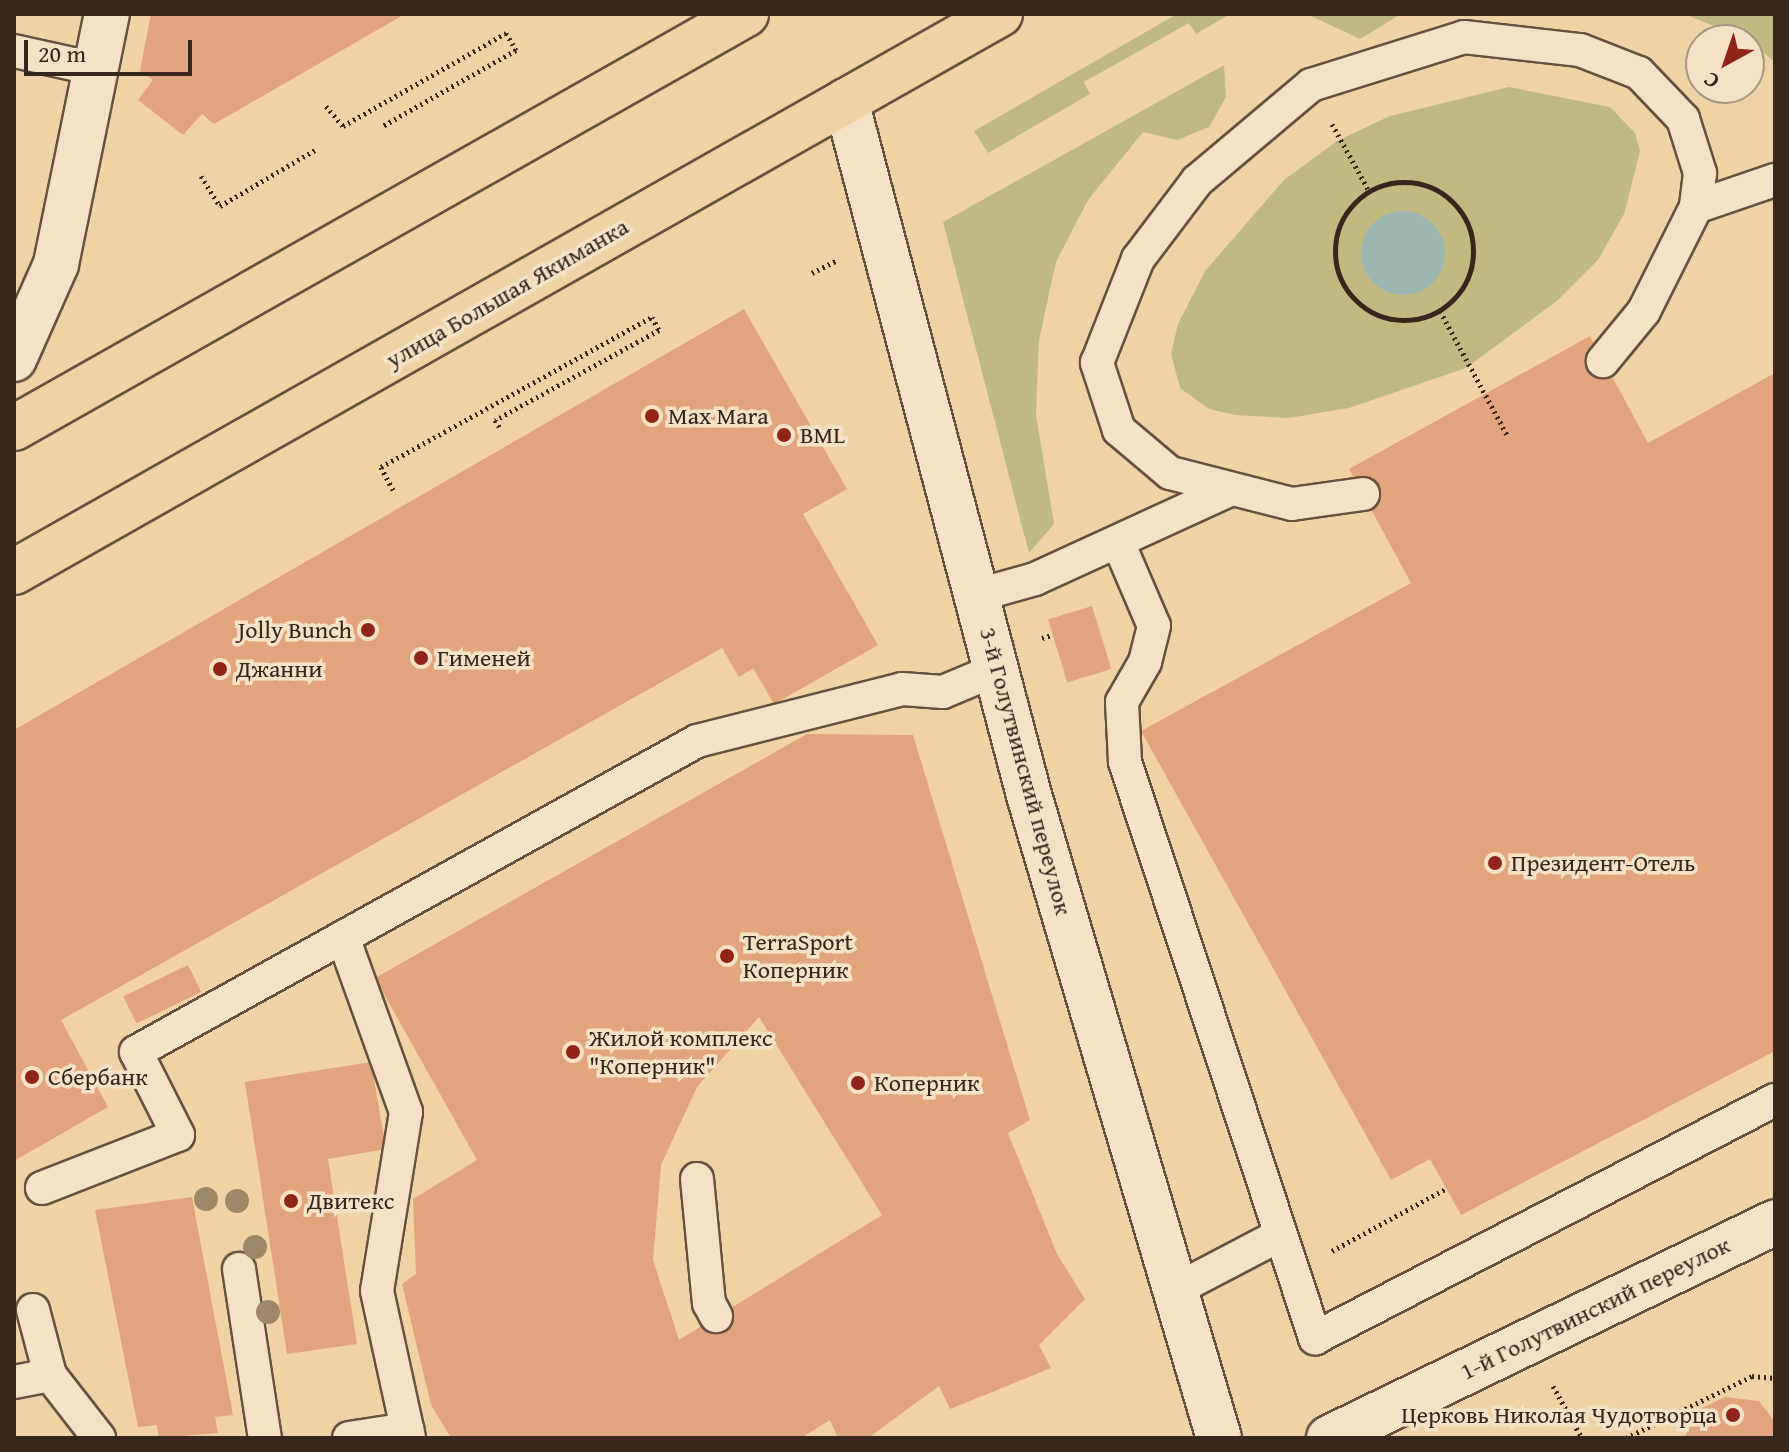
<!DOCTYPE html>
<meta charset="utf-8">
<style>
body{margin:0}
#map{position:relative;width:1789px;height:1452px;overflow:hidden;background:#f0d2a6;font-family:"Gentium Book Plus",serif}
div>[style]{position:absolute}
.green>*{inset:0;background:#c0ba82}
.water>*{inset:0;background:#9db6b0}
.round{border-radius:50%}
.building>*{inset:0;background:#e0a57e;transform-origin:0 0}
.path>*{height:5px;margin-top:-2.5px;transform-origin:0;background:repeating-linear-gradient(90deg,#39261b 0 2px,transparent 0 6px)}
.path>.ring{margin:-2.5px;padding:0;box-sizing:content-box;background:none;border:5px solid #39261b;border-radius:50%}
.roads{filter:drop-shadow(2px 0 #67513e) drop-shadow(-2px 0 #67513e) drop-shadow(0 2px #67513e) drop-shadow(0 -2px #67513e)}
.service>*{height:32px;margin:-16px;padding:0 16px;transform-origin:16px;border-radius:16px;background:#f5e2c5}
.minor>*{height:44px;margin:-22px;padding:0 22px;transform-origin:22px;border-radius:22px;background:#f5e2c5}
.primary>*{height:44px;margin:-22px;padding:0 22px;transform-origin:22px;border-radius:22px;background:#f0d2a6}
.trees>*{width:24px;height:24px;margin:-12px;border-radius:50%;background:#9e8868}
.dots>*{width:22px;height:22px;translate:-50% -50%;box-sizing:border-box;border:4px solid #f5e2c5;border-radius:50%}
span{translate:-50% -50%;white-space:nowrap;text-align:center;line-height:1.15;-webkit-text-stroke:7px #f5e2c5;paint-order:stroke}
.street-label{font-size:24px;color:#39261b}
.poi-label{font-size:24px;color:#39261b}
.left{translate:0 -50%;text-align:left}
.right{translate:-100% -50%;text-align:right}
.frame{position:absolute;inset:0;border:16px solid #39261b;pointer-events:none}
.north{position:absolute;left:1685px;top:24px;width:80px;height:80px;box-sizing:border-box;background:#f5e2c5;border:2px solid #aa9781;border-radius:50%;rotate:220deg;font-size:22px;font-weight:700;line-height:32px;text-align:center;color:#39261b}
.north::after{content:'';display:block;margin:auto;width:28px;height:36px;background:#8f2418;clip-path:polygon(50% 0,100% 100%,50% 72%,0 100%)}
.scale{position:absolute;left:24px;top:40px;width:168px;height:36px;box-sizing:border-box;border:4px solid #39261b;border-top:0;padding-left:10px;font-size:24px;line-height:28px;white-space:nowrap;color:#39261b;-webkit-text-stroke:6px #f5e2c5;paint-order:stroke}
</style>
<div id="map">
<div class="green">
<i style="clip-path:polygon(1177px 14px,1230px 14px,1196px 34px,1189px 23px,1084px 82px,1090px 94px,988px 153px,974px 131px)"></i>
<i style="clip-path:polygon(1401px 14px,1360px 39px,1311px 16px,1314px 14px)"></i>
<i style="clip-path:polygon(1684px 14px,1775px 14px,1775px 62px,1749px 40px)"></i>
<i style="clip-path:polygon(1224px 65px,1226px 97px,1209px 127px,1177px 140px,1143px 132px,1088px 200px,1056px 262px,1039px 340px,1036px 415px,1054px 524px,1029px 553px,943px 222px)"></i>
<i style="clip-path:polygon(1509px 87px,1610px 107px,1635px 133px,1640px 151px,1624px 214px,1598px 260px,1558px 300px,1466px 368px,1349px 408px,1289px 418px,1235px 415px,1209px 409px,1180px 388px,1171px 354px,1178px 324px,1205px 271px,1284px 180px,1337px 141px,1390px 116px)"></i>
</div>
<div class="water">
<i class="round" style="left:1361px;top:211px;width:84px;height:84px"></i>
</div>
<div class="building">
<i style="clip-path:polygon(151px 14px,405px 14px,214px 124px,202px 114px,183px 135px,138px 100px,153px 80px,140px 71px)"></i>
<i style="clip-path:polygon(744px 309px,847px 489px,803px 514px,878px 645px,774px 704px,753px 668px,739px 677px,722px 648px,61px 1020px,108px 1107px,14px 1161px,14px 730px)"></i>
<i style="clip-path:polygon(1590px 336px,1648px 443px,1775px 373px,1775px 1051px,1461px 1215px,1430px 1159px,1391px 1180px,1141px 731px,1411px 583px,1349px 469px)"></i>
<i style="left:1092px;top:606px;width:66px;height:46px;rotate:73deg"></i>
<i style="clip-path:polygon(evenodd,807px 734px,913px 735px,1030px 1120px,1008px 1133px,1057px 1254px,1085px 1299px,1039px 1345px,1051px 1368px,950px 1409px,939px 1386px,868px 1438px,838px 1438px,830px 1420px,801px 1438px,451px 1438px,431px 1405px,402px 1284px,416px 1274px,413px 1199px,477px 1160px,375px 978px,807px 734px,759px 1017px,882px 1215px,679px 1340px,653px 1260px,661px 1165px,697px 1087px,759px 1017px)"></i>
<i style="left:188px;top:965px;width:30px;height:72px;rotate:64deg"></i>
<i style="clip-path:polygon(371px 1062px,386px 1149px,328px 1159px,357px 1344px,287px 1354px,245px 1082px)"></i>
<i style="clip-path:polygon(192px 1197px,233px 1415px,215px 1417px,218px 1433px,159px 1438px,157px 1425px,138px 1427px,95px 1210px)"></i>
<i style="clip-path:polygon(1725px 1397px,1759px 1401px,1775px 1422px,1775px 1438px,1684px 1438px,1700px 1409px)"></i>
</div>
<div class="path">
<i style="left:326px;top:106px;width:26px;rotate:50deg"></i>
<i style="left:343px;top:126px;width:188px;rotate:-29.7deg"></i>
<i style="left:506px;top:33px;width:20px;rotate:60deg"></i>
<i style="left:516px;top:50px;width:155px;rotate:150.3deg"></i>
<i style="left:1332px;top:124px;width:77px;rotate:61.1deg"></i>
<i style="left:201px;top:176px;width:36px;rotate:58deg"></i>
<i style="left:220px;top:206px;width:110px;rotate:-30.5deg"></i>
<i class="ring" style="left:1335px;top:182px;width:133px;height:133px"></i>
<i style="left:812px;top:273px;width:27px;rotate:-27deg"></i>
<i style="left:1440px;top:311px;width:143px;rotate:61.6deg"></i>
<i style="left:393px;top:490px;width:26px;rotate:-118deg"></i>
<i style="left:381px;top:467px;width:310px;rotate:-29deg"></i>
<i style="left:652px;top:317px;width:15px;rotate:62deg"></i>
<i style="left:659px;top:330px;width:187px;rotate:151.2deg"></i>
<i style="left:495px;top:420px;width:12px;rotate:59deg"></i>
<i style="left:1042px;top:638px;width:10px;rotate:-17deg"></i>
<i style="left:1332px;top:1251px;width:131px;rotate:-28.7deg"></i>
<i style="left:1553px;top:1386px;width:60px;rotate:60.9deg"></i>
<i style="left:1626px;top:1438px;width:140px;rotate:-26.2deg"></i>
<i style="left:1752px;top:1376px;width:23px;rotate:5deg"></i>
</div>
<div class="roads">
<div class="service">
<i style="left:14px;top:51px;width:83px;rotate:12.5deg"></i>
<i style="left:1696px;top:207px;width:83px;rotate:-18.9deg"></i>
<i style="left:1363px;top:494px;width:72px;rotate:172deg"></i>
<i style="left:1292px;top:504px;width:126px;rotate:-165.7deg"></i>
<i style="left:1170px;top:473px;width:67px;rotate:-139.9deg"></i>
<i style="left:1119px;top:430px;width:71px;rotate:-108.2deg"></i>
<i style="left:1097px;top:363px;width:112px;rotate:-68.5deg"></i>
<i style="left:1138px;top:259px;width:98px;rotate:-52.9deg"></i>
<i style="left:1197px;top:181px;width:149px;rotate:-40.1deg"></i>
<i style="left:1311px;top:85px;width:160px;rotate:-17.4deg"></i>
<i style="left:1464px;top:37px;width:117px;rotate:6.4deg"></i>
<i style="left:1580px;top:50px;width:63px;rotate:21.3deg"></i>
<i style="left:1639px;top:73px;width:64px;rotate:46.3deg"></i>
<i style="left:1683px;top:119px;width:57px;rotate:72.5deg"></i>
<i style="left:1700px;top:173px;width:34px;rotate:97deg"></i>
<i style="left:1696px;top:207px;width:116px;rotate:116.6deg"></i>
<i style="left:1644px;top:311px;width:65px;rotate:129.4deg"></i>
<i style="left:1118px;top:542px;width:91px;rotate:66.8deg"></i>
<i style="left:1154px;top:626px;width:37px;rotate:104deg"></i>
<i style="left:1145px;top:662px;width:46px;rotate:119.9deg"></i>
<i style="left:1122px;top:702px;width:60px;rotate:87.1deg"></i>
<i style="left:1125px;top:762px;width:607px;rotate:71.74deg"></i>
<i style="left:1315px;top:1338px;width:518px;rotate:-27.36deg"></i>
<i style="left:978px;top:595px;width:59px;rotate:-15.7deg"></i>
<i style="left:1035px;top:579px;width:211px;rotate:-24.6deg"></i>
<i style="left:343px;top:937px;width:186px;rotate:70.2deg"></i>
<i style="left:406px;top:1112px;width:181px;rotate:99.2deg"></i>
<i style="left:377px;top:1291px;width:150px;rotate:77.7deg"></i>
<i style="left:697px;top:1179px;width:125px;rotate:84.5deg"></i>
<i style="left:709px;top:1303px;width:15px;rotate:62deg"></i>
<i style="left:42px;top:1188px;width:146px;rotate:-21.3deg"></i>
<i style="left:178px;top:1135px;width:93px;rotate:-116.8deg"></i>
<i style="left:136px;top:1052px;width:641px;rotate:-29deg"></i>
<i style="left:697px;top:741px;width:211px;rotate:-14.2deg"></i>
<i style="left:902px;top:689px;width:41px;rotate:4.2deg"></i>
<i style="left:943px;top:692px;width:60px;rotate:-22.7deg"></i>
<i style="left:239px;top:1269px;width:171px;rotate:81.3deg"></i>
<i style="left:1179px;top:1288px;width:114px;rotate:-27.7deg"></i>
<i style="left:33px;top:1310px;width:67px;rotate:75.3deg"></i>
<i style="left:14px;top:1382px;width:37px;rotate:-11deg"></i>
<i style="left:50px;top:1375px;width:80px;rotate:52.1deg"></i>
<i style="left:349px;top:1438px;width:59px;rotate:-8.8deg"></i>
</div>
<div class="minor">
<i style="left:846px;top:101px;width:718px;rotate:75.23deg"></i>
<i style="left:1029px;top:795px;width:670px;rotate:73.54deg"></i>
<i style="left:14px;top:359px;width:104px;rotate:-66.1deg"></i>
<i style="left:56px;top:264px;width:255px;rotate:-78.5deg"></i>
<i style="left:1329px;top:1438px;width:496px;rotate:-25.8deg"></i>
</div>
<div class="primary">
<i style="left:14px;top:428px;width:841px;rotate:-29.49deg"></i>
<i style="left:14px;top:572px;width:1133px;rotate:-29.51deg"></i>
</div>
</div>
<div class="trees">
<i style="left:206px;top:1199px"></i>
<i style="left:237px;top:1201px"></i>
<i style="left:255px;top:1247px"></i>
<i style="left:268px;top:1312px"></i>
</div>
<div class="dots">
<i style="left:652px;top:416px;background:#8f2418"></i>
<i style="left:784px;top:435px;background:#8f2418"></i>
<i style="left:368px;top:630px;background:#8f2418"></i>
<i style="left:421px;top:658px;background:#8f2418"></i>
<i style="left:220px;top:669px;background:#8f2418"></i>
<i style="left:1495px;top:863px;background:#8f2418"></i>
<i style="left:727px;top:956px;background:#8f2418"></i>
<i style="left:573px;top:1052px;background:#8f2418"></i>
<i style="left:32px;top:1077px;background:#8f2418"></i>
<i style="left:858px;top:1083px;background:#8f2418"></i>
<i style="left:291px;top:1201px;background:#8f2418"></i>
<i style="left:1733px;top:1415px;background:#8f2418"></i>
</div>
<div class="street-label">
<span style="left:507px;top:293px;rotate:-30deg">улица Большая Якиманка</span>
<span style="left:1026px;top:771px;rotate:75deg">3-й Голутвинский переулок</span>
<span style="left:1595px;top:1308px;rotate:-26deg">1-й Голутвинский переулок</span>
</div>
<div class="poi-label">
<span class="left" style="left:668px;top:416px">Max Mara</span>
<span class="left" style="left:800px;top:435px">BML</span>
<span class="right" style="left:352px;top:630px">Jolly Bunch</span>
<span class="left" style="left:437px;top:658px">Гименей</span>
<span class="left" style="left:236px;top:669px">Джанни</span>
<span class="left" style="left:1511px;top:863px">Президент-Отель</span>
<span class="left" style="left:743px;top:956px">TerraSport<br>Коперник</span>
<span class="left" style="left:589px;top:1052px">Жилой комплекс<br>"Коперник"</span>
<span class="left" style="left:48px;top:1077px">Сбербанк</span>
<span class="left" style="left:874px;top:1083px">Коперник</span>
<span class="left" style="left:307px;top:1201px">Двитекс</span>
<span class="right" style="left:1717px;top:1415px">Церковь Николая Чудотворца</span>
</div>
<div class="frame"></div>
<div class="north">С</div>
<div class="scale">20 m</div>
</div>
